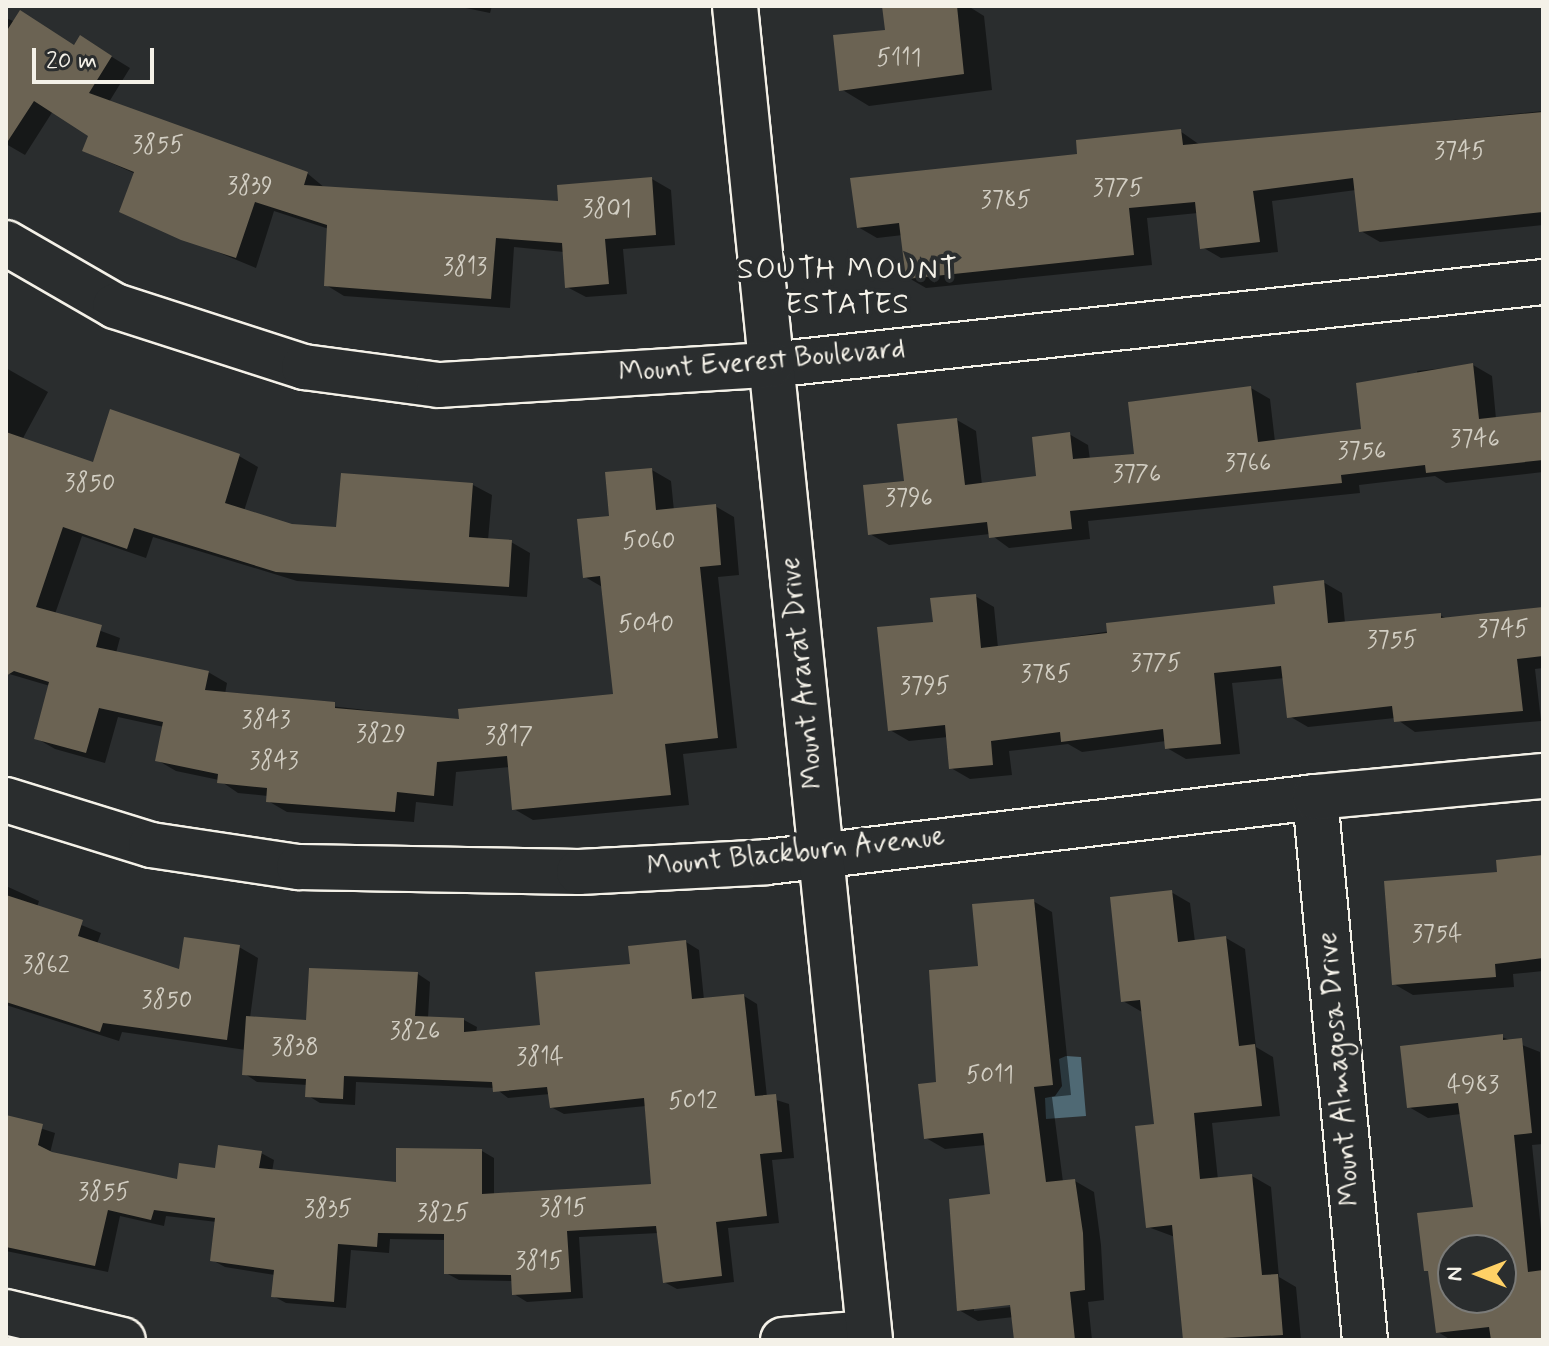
<!DOCTYPE html>
<style>
body{margin:0}
#map{position:relative;width:1549px;height:1346px;overflow:hidden;background:#2a2d2e;font-family:Mynerve,sans-serif}
div>[style]{position:absolute}
.water>*{inset:0;background:#4f6974}
.shadow>*{inset:0;background:#0007}
.building>*{inset:0;background:#6b6353}
.roads{filter:drop-shadow(2px 0 #f4f1e8) drop-shadow(-2px 0 #f4f1e8) drop-shadow(0 2px #f4f1e8) drop-shadow(0 -2px #f4f1e8)}
.minor>*{height:44px;margin:-22px;padding:0 22px;transform-origin:22px;border-radius:22px;background:#2a2d2e}
.tertiary>*{height:44px;margin:-22px;padding:0 22px;transform-origin:22px;border-radius:22px;background:#2a2d2e}
span{translate:-50% -50%;white-space:nowrap;text-align:center;line-height:1.15;-webkit-text-stroke:8px #2a2d2e;paint-order:stroke}
.number-label{font-size:24px;color:#d2cec3}
.number-label span{-webkit-text-stroke-width:0}
.street-label{font-size:28px;color:#f4f1e8}
.neighbourhood-label{font-size:30px;color:#f4f1e8;letter-spacing:2px}
.frame{position:absolute;inset:0;border:8px solid #f4f1e8;pointer-events:none}
.north{position:absolute;left:1437px;top:1234px;width:80px;height:80px;box-sizing:border-box;background:#2a2d2e;border:2px solid #7b7b78;border-radius:50%;rotate:270deg;font-size:22px;font-weight:700;line-height:32px;text-align:center;color:#f4f1e8}
.north::after{content:'';display:block;margin:auto;width:28px;height:36px;background:#ffd166;clip-path:polygon(50% 0,100% 100%,50% 72%,0 100%)}
.scale{position:absolute;left:32px;top:48px;width:122px;height:36px;box-sizing:border-box;border:4px solid #f4f1e8;border-top:0;padding-left:10px;font-size:24px;line-height:28px;white-space:nowrap;color:#f4f1e8;-webkit-text-stroke:6px #2a2d2e;paint-order:stroke}
</style>
<div id="map">
<div class="water">
<i style="clip-path:polygon(1066px 1056px,1081px 1057px,1086px 1116px,1046px 1119px,1045px 1098px,1055px 1096px,1062px 1086px,1059px 1059px)"></i>
</div>
<div class="shadow">
<i style="clip-path:polygon(456px 6px,492px 6px,490px 13px)"></i>
<i style="clip-path:polygon(896px 6px,968px 6px,984px 16px,992px 90px,869px 106px,841px 89px,887px 31px)"></i>
<i style="clip-path:polygon(6px 18px,75px 47px,99px 49px,130px 68px,109px 102px,307px 173px,325px 188px,560px 203px,652px 179px,671px 190px,675px 245px,623px 249px,627px 294px,586px 297px,567px 287px,564px 252px,514px 247px,510px 308px,344px 296px,326px 285px,329px 229px,274px 211px,256px 268px,121px 212px,136px 174px,84px 151px,91px 135px,53px 111px,25px 155px,6px 144px)"></i>
<i style="clip-path:polygon(1543px 111px,1543px 225px,1380px 242px,1361px 231px,1356px 190px,1272px 201px,1278px 252px,1221px 258px,1202px 247px,1198px 213px,1147px 218px,1152px 265px,926px 288px,907px 277px,903px 235px,877px 238px,858px 227px,1079px 156px,1180px 131px,1200px 145px)"></i>
<i style="clip-path:polygon(1473px 365px,1492px 376px,1496px 419px,1543px 414px,1543px 472px,1446px 483px,1435px 476px,1359px 485px,1360px 493px,1088px 521px,1090px 539px,1009px 548px,990px 534px,889px 545px,870px 534px,957px 420px,976px 431px,982px 485px,1038px 478px,1069px 434px,1088px 445px,1090px 460px,1136px 456px,1251px 388px,1270px 399px,1275px 442px,1363px 430px,1418px 377px,1417px 371px)"></i>
<i style="clip-path:polygon(6px 368px,48px 392px,22px 440px,94px 464px,239px 456px,258px 467px,244px 511px,291px 526px,338px 530px,473px 485px,492px 495px,488px 540px,511px 542px,530px 553px,527px 597px,297px 581px,153px 537px,146px 558px,82px 536px,55px 614px,120px 638px,116px 653px,208px 672px,227px 683px,225px 694px,461px 721px,615px 695px,604px 588px,585px 577px,611px 518px,652px 470px,671px 481px,674px 511px,715px 506px,734px 517px,739px 575px,718px 577px,737px 748px,683px 754px,689px 805px,533px 820px,514px 809px,510px 767px,456px 772px,453px 806px,416px 802px,414px 822px,287px 812px,268px 801px,268px 796px,238px 793px,219px 780px,176px 771px,157px 760px,164px 727px,118px 717px,105px 763px,55px 749px,36px 738px,50px 686px,6px 673px)"></i>
<i style="clip-path:polygon(1323px 582px,1342px 593px,1345px 623px,1440px 615px,1449px 620px,1543px 608px,1543px 668px,1535px 669px,1541px 721px,1415px 732px,1395px 718px,1308px 727px,1289px 716px,1285px 678px,1232px 683px,1240px 754px,1186px 759px,1167px 748px,1166px 741px,1082px 752px,1068px 744px,1009px 751px,1012px 775px,970px 779px,951px 768px,948px 737px,909px 741px,890px 730px,935px 623px,975px 596px,994px 607px,998px 648px,1277px 606px)"></i>
<i style="clip-path:polygon(1543px 857px,1543px 971px,1513px 974px,1514px 987px,1413px 995px,1394px 984px,1499px 874px)"></i>
<i style="clip-path:polygon(6px 886px,39px 901px,37px 907px,101px 933px,97px 944px,181px 971px,239px 947px,258px 958px,250px 1018px,308px 1022px,418px 974px,430px 982px,428px 1018px,464px 1020px,477px 1027px,476px 1033px,542px 1027px,632px 966px,686px 942px,699px 950px,704px 1000px,744px 996px,757px 1004px,767px 1097px,789px 1104px,794px 1158px,772px 1160px,779px 1223px,728px 1228px,734px 1282px,677px 1289px,664px 1282px,659px 1233px,579px 1237px,583px 1298px,527px 1302px,514px 1294px,513px 1281px,459px 1280px,446px 1273px,446px 1240px,390px 1239px,389px 1253px,351px 1250px,346px 1308px,286px 1303px,273px 1296px,275px 1275px,225px 1267px,212px 1260px,217px 1222px,166px 1216px,164px 1226px,120px 1216px,108px 1272px,6px 1251px,6px 1117px,55px 1133px,50px 1153px,179px 1181px,261px 1153px,274px 1160px,272px 1172px,398px 1184px,482px 1151px,494px 1158px,494px 1195px,654px 1186px,646px 1106px,564px 1114px,551px 1107px,550px 1094px,508px 1098px,495px 1088px,356px 1082px,355px 1105px,320px 1103px,307px 1095px,308px 1085px,257px 1082px,245px 1074px,246px 1050px,122px 1032px,119px 1041px,6px 1005px)"></i>
<i style="clip-path:polygon(1171px 892px,1190px 903px,1195px 942px,1226px 938px,1245px 949px,1256px 1047px,1273px 1057px,1280px 1116px,1212px 1123px,1218px 1180px,1252px 1176px,1271px 1187px,1279px 1277px,1296px 1287px,1301px 1340px,1186px 1340px,1175px 1237px,1148px 1227px,1156px 1126px,1142px 1012px,1123px 1001px)"></i>
<i style="clip-path:polygon(evenodd,1033px 901px,1052px 912px,1071px 1095px,1052px 1097px,1063px 1182px,1075px 1181px,1094px 1192px,1101px 1245px,1104px 1300px,1088px 1302px,1092px 1340px,1016px 1340px,1014px 1317px,978px 1321px,959px 1310px,992px 1195px,986px 1145px,945px 1149px,926px 1138px,939px 1084px,980px 967px,1033px 901px,1020px 1302px,1021px 1306px,974px 1311px,974px 1307px,1020px 1302px)"></i>
<i style="clip-path:polygon(evenodd,1502px 1037px,1540px 1052px,1543px 1144px,1532px 1145px,1543px 1248px,1543px 1340px,1451px 1340px,1438px 1332px,1420px 1215px,1475px 1209px,1461px 1114px,1428px 1118px,1409px 1107px,1502px 1037px,1453px 1250px,1501px 1250px,1501px 1298px,1453px 1298px,1453px 1250px)"></i>
</div>
<div class="building">
<i style="clip-path:polygon(882px 6px,957px 6px,964px 74px,839px 91px,833px 35px,885px 30px)"></i>
<i style="clip-path:polygon(20px 10px,74px 45px,80px 35px,112px 56px,89px 93px,308px 172px,304px 185px,558px 201px,557px 185px,652px 177px,656px 235px,605px 239px,609px 284px,565px 288px,562px 243px,496px 238px,491px 299px,324px 286px,327px 225px,255px 202px,236px 258px,181px 240px,119px 212px,134px 172px,82px 151px,88px 136px,34px 101px,6px 144px,6px 32px)"></i>
<i style="clip-path:polygon(1543px 112px,1543px 212px,1359px 232px,1353px 178px,1253px 191px,1260px 242px,1200px 249px,1195px 202px,1129px 208px,1134px 255px,906px 279px,899px 223px,857px 228px,850px 178px,1077px 154px,1076px 140px,1181px 129px,1183px 145px)"></i>
<i style="clip-path:polygon(1473px 363px,1479px 419px,1543px 412px,1543px 460px,1426px 473px,1425px 465px,1341px 475px,1342px 483px,1070px 511px,1072px 529px,989px 538px,987px 522px,868px 535px,863px 485px,904px 481px,897px 424px,957px 418px,965px 485px,1036px 476px,1032px 437px,1070px 432px,1073px 459px,1134px 454px,1128px 402px,1251px 386px,1258px 442px,1361px 429px,1356px 383px)"></i>
<i style="clip-path:polygon(110px 409px,240px 454px,225px 503px,292px 524px,336px 527px,341px 473px,473px 483px,469px 537px,512px 540px,509px 587px,276px 572px,134px 528px,127px 549px,63px 527px,36px 607px,102px 625px,96px 647px,209px 671px,205px 690px,335px 702px,335px 708px,459px 719px,458px 709px,613px 694px,600px 576px,583px 578px,577px 519px,609px 516px,605px 472px,652px 468px,656px 510px,716px 504px,721px 565px,700px 567px,718px 738px,665px 744px,671px 795px,512px 810px,507px 756px,437px 762px,434px 796px,397px 792px,395px 812px,266px 802px,267px 788px,217px 783px,218px 774px,155px 761px,163px 722px,99px 708px,86px 753px,34px 739px,49px 682px,14px 671px,6px 676px,6px 432px,93px 462px)"></i>
<i style="clip-path:polygon(1324px 580px,1328px 623px,1441px 613px,1441px 618px,1543px 607px,1543px 656px,1517px 659px,1523px 711px,1394px 722px,1392px 706px,1287px 718px,1281px 666px,1214px 673px,1221px 744px,1165px 749px,1163px 729px,1061px 742px,1060px 732px,991px 741px,993px 765px,949px 769px,945px 725px,888px 731px,877px 627px,933px 622px,930px 598px,976px 594px,981px 648px,1107px 633px,1106px 623px,1275px 604px,1273px 586px)"></i>
<i style="clip-path:polygon(1543px 855px,1543px 958px,1495px 964px,1496px 977px,1392px 985px,1384px 881px,1497px 872px,1496px 860px)"></i>
<i style="clip-path:polygon(1172px 890px,1178px 942px,1226px 936px,1239px 1046px,1255px 1044px,1262px 1106px,1194px 1113px,1200px 1179px,1252px 1174px,1262px 1275px,1278px 1274px,1283px 1335px,1183px 1340px,1172px 1225px,1146px 1228px,1135px 1126px,1154px 1124px,1140px 1000px,1121px 1002px,1110px 897px)"></i>
<i style="clip-path:polygon(6px 895px,83px 920px,78px 936px,179px 969px,184px 937px,240px 945px,227px 1040px,103px 1023px,100px 1032px,6px 1002px)"></i>
<i style="clip-path:polygon(1034px 899px,1053px 1085px,1034px 1087px,1046px 1182px,1075px 1179px,1083px 1233px,1085px 1290px,1070px 1292px,1075px 1340px,1014px 1340px,1010px 1305px,957px 1311px,949px 1199px,990px 1194px,983px 1133px,924px 1139px,918px 1084px,936px 1082px,929px 970px,978px 966px,972px 904px)"></i>
<i style="clip-path:polygon(686px 940px,692px 999px,744px 994px,755px 1096px,776px 1094px,782px 1152px,760px 1154px,767px 1216px,716px 1222px,722px 1276px,663px 1283px,656px 1226px,567px 1231px,571px 1292px,512px 1295px,511px 1275px,444px 1274px,444px 1234px,378px 1233px,377px 1247px,338px 1244px,334px 1302px,271px 1297px,274px 1270px,210px 1261px,215px 1218px,154px 1210px,151px 1220px,108px 1210px,95px 1266px,6px 1247px,6px 1115px,43px 1124px,38px 1145px,52px 1152px,177px 1179px,179px 1163px,215px 1168px,218px 1145px,262px 1151px,259px 1168px,396px 1182px,396px 1148px,482px 1149px,482px 1194px,651px 1184px,644px 1098px,550px 1108px,547px 1087px,493px 1092px,492px 1082px,344px 1076px,343px 1099px,305px 1097px,306px 1079px,242px 1075px,246px 1016px,306px 1020px,309px 968px,418px 972px,415px 1016px,464px 1018px,464px 1032px,540px 1025px,535px 972px,630px 964px,628px 946px)"></i>
<i style="clip-path:polygon(evenodd,1503px 1034px,1503px 1040px,1522px 1038px,1532px 1133px,1514px 1135px,1528px 1272px,1543px 1270px,1543px 1340px,1491px 1340px,1489px 1327px,1436px 1333px,1428px 1271px,1424px 1271px,1417px 1213px,1473px 1207px,1458px 1103px,1407px 1108px,1400px 1046px,1503px 1034px,1453px 1250px,1501px 1250px,1501px 1298px,1453px 1298px,1453px 1250px)"></i>
</div>
<div class="roads">
<div class="minor">
<i style="left:770px;top:365px;width:777px;rotate:-6.13deg"></i>
<i style="left:1315px;top:797px;width:545px;rotate:84.74deg"></i>
<i style="left:6px;top:800px;width:152px;rotate:17.2deg"></i>
<i style="left:151px;top:845px;width:150px;rotate:8.5deg"></i>
<i style="left:299px;top:867px;width:280px;rotate:1deg"></i>
<i style="left:579px;top:872px;width:188px;rotate:-3deg"></i>
<i style="left:767px;top:862px;width:552px;rotate:-6.76deg"></i>
<i style="left:1315px;top:797px;width:229px;rotate:-5.3deg"></i>
<i style="left:6px;top:1312px;width:120px;rotate:13.5deg"></i>
<i style="left:783px;top:1340px;width:86px;rotate:-4.7deg"></i>
</div>
<div class="tertiary">
<i style="left:735px;top:6px;width:1341px;rotate:84.22deg"></i>
<i style="left:6px;top:243px;width:126px;rotate:30deg"></i>
<i style="left:115px;top:306px;width:199px;rotate:17.9deg"></i>
<i style="left:304px;top:367px;width:136px;rotate:7.6deg"></i>
<i style="left:439px;top:385px;width:332px;rotate:-3.5deg"></i>
</div>
</div>
<div class="number-label">
<span style="left:899px;top:59px">5111</span>
<span style="left:158px;top:146px">3855</span>
<span style="left:1460px;top:152px">3745</span>
<span style="left:250px;top:187px">3839</span>
<span style="left:1118px;top:189px">3775</span>
<span style="left:1006px;top:201px">3785</span>
<span style="left:607px;top:210px">3801</span>
<span style="left:465px;top:268px">3813</span>
<span style="left:1475px;top:440px">3746</span>
<span style="left:1362px;top:452px">3756</span>
<span style="left:1248px;top:464px">3766</span>
<span style="left:1137px;top:475px">3776</span>
<span style="left:90px;top:484px">3850</span>
<span style="left:909px;top:499px">3796</span>
<span style="left:649px;top:542px">5060</span>
<span style="left:646px;top:625px">5040</span>
<span style="left:1503px;top:630px">3745</span>
<span style="left:1392px;top:641px">3755</span>
<span style="left:1156px;top:664px">3775</span>
<span style="left:1046px;top:675px">3785</span>
<span style="left:925px;top:687px">3795</span>
<span style="left:266px;top:721px">3843</span>
<span style="left:381px;top:735px">3829</span>
<span style="left:509px;top:737px">3817</span>
<span style="left:274px;top:762px">3843</span>
<span style="left:1437px;top:935px">3754</span>
<span style="left:46px;top:966px">3862</span>
<span style="left:167px;top:1001px">3850</span>
<span style="left:415px;top:1032px">3826</span>
<span style="left:295px;top:1048px">3838</span>
<span style="left:540px;top:1058px">3814</span>
<span style="left:990px;top:1076px">5011</span>
<span style="left:1473px;top:1086px">4983</span>
<span style="left:693px;top:1102px">5012</span>
<span style="left:104px;top:1193px">3855</span>
<span style="left:563px;top:1209px">3815</span>
<span style="left:328px;top:1210px">3835</span>
<span style="left:443px;top:1214px">3825</span>
<span style="left:539px;top:1262px">3815</span>
</div>
<div class="street-label">
<span style="left:762px;top:362px;rotate:-5deg">Mount Everest Boulevard</span>
<span style="left:803px;top:673px;rotate:-96deg">Mount Ararat Drive</span>
<span style="left:796px;top:853px;rotate:-6deg">Mount Blackburn Avenue</span>
<span style="left:1340px;top:1069px;rotate:-95deg">Mount Almagosa Drive</span>
</div>
<div class="neighbourhood-label">
<span style="left:848px;top:287px">SOUTH MOUNT<br>ESTATES</span>
</div>
<div class="frame"></div>
<div class="north">N</div>
<div class="scale">20 m</div>
</div>
